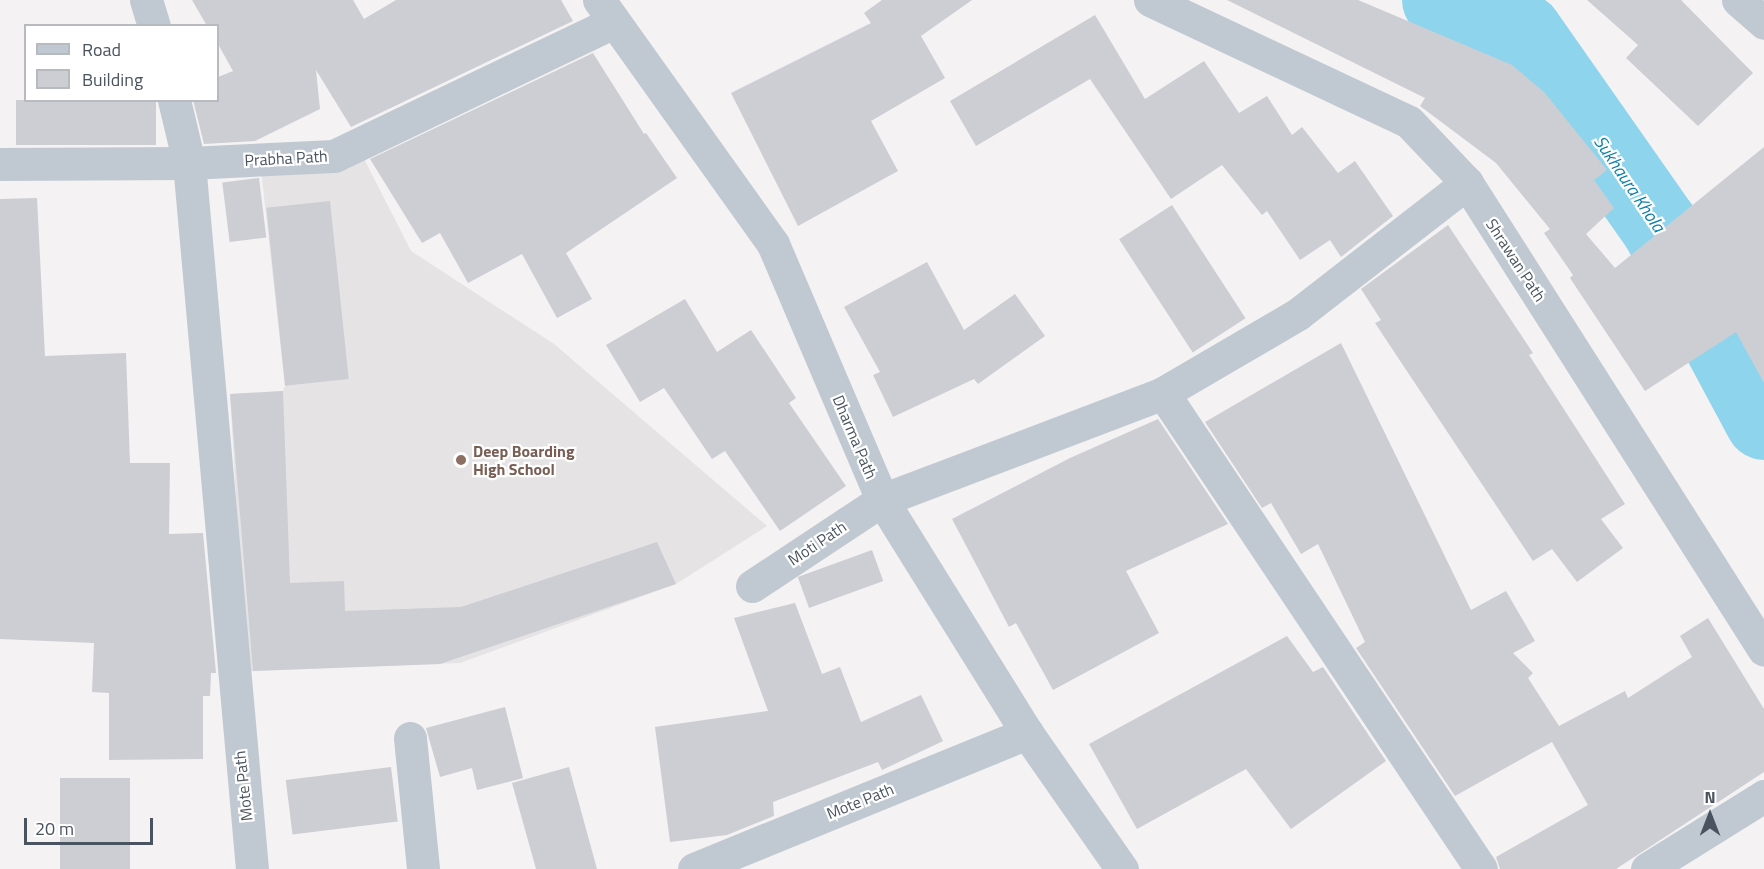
<!DOCTYPE html>
<style>
body{margin:0}
#map{position:relative;width:1764px;height:869px;overflow:hidden;background:#f4f2f2;font-family:"Titillium Web",sans-serif}
div>[style]{position:absolute}
.education>*{inset:0;background:#e5e3e4}
.river>*{height:78px;margin:-39px;padding:0 39px;transform-origin:39px;border-radius:39px;background:#8fd4ed}
.building>*{inset:0;background:#ccced4;transform-origin:0 0}
.minor>*{height:33px;margin:-16.5px;padding:0 16.5px;transform-origin:16.5px;border-radius:16.5px;background:#c0c9d1}
.tertiary>*{height:33px;margin:-16.5px;padding:0 16.5px;transform-origin:16.5px;border-radius:16.5px;background:#c0c9d1}
.dots>*{width:16px;height:16px;translate:-50% -50%;box-sizing:border-box;border:3px solid #fff;border-radius:50%}
span{translate:-50% -50%;white-space:nowrap;text-align:center;line-height:1.15;-webkit-text-stroke:4.5px #fff;paint-order:stroke}
.street-label{font-size:16px;color:#4a5460}
.education-label{font-size:16px;color:#785e54;font-weight:700}
.left{translate:0 -50%;text-align:left}
.water-label{font-size:18px;color:#0c7fa9;font-style:italic}
.legend{position:absolute;left:24px;top:24px;width:195px;height:78px;box-sizing:border-box;background:#fff;border:2px solid #b7bbbf;margin:0;padding:8px 10px;list-style:none;font-size:18px;color:#4a5460}
.legend li{display:flex;align-items:center;gap:12px;height:30px}
.legend b{width:30px;border:2px solid #b7bbbf}
.north{position:absolute;left:1680px;top:785px;width:60px;height:60px;-webkit-text-stroke:4px #fff;paint-order:stroke;rotate:0deg;font-size:16px;font-weight:700;line-height:24px;text-align:center;color:#4a5460}
.north::after{content:'';display:block;margin:auto;width:21px;height:27px;background:#4a5460;clip-path:polygon(50% 0,100% 100%,50% 72%,0 100%)}
.scale{position:absolute;left:24px;top:818px;width:129px;height:27px;box-sizing:border-box;border:3px solid #4a5460;border-top:0;padding-left:8px;font-size:18px;line-height:21px;white-space:nowrap;color:#4a5460;-webkit-text-stroke:4px #fff;paint-order:stroke}
</style>
<div id="map">
<div class="education">
<i style="clip-path:polygon(357px 145px,411px 251px,554px 344px,767px 526px,676px 584px,460px 663px,246px 671px,230px 394px,283px 391px,285px 386px,260px 160px)"></i>
</div>
<div class="river">
<i style="left:1441px;top:0;width:89px;rotate:21.7deg"></i>
<i style="left:1524px;top:33px;width:237px;rotate:55deg"></i>
<i style="left:1660px;top:227px;width:220px;rotate:61.8deg"></i>
</div>
<div class="building">
<i style="clip-path:polygon(192px 0,353px 0,364px 19px,396px 0,561px 0,573px 21px,351px 127px,316px 70px,320px 109px,255px 141px,204px 144px,193px 100px,218px 100px,218px 77px,233px 71px,218px 44px,218px 26px,207px 26px)"></i>
<i style="clip-path:polygon(882px 0,972px 0,921px 36px,945px 78px,871px 121px,898px 171px,798px 226px,731px 93px,871px 23px,864px 13px)"></i>
<i style="clip-path:polygon(1227px 0,1358px 0,1512px 65px,1544px 92px,1607px 170px,1594px 180px,1614px 208px,1586px 234px,1615px 268px,1764px 147px,1764px 383px,1736px 332px,1645px 391px,1570px 278px,1573px 275px,1544px 233px,1550px 229px,1496px 163px,1420px 106px,1425px 98px)"></i>
<i style="clip-path:polygon(1587px 0,1681px 0,1753px 73px,1698px 126px,1626px 58px,1638px 45px)"></i>
<i style="clip-path:polygon(1095px 15px,1145px 99px,1204px 61px,1239px 113px,1267px 96px,1292px 135px,1302px 127px,1338px 173px,1355px 161px,1393px 216px,1341px 257px,1330px 240px,1300px 260px,1267px 211px,1262px 215px,1222px 165px,1171px 199px,1090px 79px,976px 146px,950px 101px)"></i>
<i style="clip-path:polygon(593px 53px,644px 134px,646px 133px,677px 178px,566px 253px,592px 299px,557px 318px,522px 254px,468px 283px,440px 233px,422px 243px,370px 159px)"></i>
<i style="left:16px;top:100px;width:140px;height:45px"></i>
<i style="left:259px;top:178px;width:60px;height:37px;rotate:83deg"></i>
<i style="clip-path:polygon(37px 198px,45px 356px,126px 353px,130px 463px,170px 463px,169px 534px,203px 533px,216px 673px,211px 673px,210px 696px,203px 696px,203px 759px,109px 760px,109px 693px,92px 692px,94px 643px,0 639px,0 199px)"></i>
<i style="left:330px;top:201px;width:179px;height:64px;rotate:84deg"></i>
<i style="left:1172px;top:205px;width:135px;height:63px;rotate:57deg"></i>
<i style="clip-path:polygon(1448px 225px,1533px 353px,1529px 355px,1625px 504px,1601px 519px,1623px 548px,1577px 582px,1552px 549px,1533px 561px,1375px 323px,1381px 320px,1361px 289px)"></i>
<i style="clip-path:polygon(927px 262px,964px 330px,1015px 294px,1045px 336px,978px 384px,974px 379px,893px 417px,873px 375px,880px 372px,844px 307px)"></i>
<i style="clip-path:polygon(685px 299px,717px 352px,751px 330px,796px 398px,789px 403px,846px 486px,780px 531px,725px 451px,712px 459px,664px 388px,640px 402px,606px 345px)"></i>
<i style="clip-path:polygon(1341px 343px,1471px 610px,1506px 591px,1535px 641px,1513px 653px,1533px 673px,1528px 678px,1559px 726px,1625px 691px,1628px 698px,1692px 657px,1680px 636px,1708px 618px,1764px 709px,1764px 772px,1616px 869px,1500px 869px,1496px 857px,1588px 805px,1552px 742px,1455px 796px,1356px 648px,1365px 642px,1318px 544px,1301px 554px,1271px 503px,1262px 508px,1205px 422px)"></i>
<i style="clip-path:polygon(283px 391px,290px 583px,344px 581px,345px 611px,461px 607px,657px 542px,676px 584px,440px 664px,253px 671px,230px 394px)"></i>
<i style="clip-path:polygon(1158px 419px,1228px 524px,1126px 571px,1159px 633px,1053px 690px,1016px 623px,1009px 627px,952px 519px,1070px 458px)"></i>
<i style="left:872px;top:550px;width:33px;height:79px;rotate:70deg"></i>
<i style="clip-path:polygon(795px 603px,822px 674px,840px 667px,861px 722px,921px 695px,943px 741px,882px 770px,878px 762px,773px 802px,774px 816px,727px 835px,670px 842px,655px 727px,768px 711px,734px 618px)"></i>
<i style="clip-path:polygon(1287px 636px,1313px 672px,1323px 667px,1386px 761px,1291px 829px,1246px 769px,1137px 829px,1089px 744px)"></i>
<i style="clip-path:polygon(505px 707px,523px 778px,477px 790px,472px 768px,440px 777px,426px 728px)"></i>
<i style="left:391px;top:767px;width:55px;height:106px;rotate:83deg"></i>
<i style="clip-path:polygon(569px 767px,597px 869px,536px 869px,512px 783px)"></i>
<i style="left:60px;top:778px;width:70px;height:91px"></i>
</div>
<div class="minor">
<i style="left:146px;top:0;width:27px;rotate:73deg"></i>
<i style="left:1150px;top:0;width:286px;rotate:25.2deg"></i>
<i style="left:1409px;top:122px;width:84px;rotate:46.4deg"></i>
<i style="left:1467px;top:183px;width:553px;rotate:57.54deg"></i>
<i style="left:174px;top:100px;width:65px;rotate:76.6deg"></i>
<i style="left:189px;top:163px;width:709px;rotate:84.9deg"></i>
<i style="left:0;top:164px;width:189px;rotate:-0.3deg"></i>
<i style="left:189px;top:163px;width:145px;rotate:-2.8deg"></i>
<i style="left:334px;top:156px;width:310px;rotate:-25.6deg"></i>
<i style="left:1163px;top:393px;width:572px;rotate:56.25deg"></i>
<i style="left:752px;top:586px;width:156px;rotate:-33.5deg"></i>
<i style="left:882px;top:500px;width:301px;rotate:-20.8deg"></i>
<i style="left:1163px;top:393px;width:156px;rotate:-30.3deg"></i>
<i style="left:1298px;top:314px;width:214px;rotate:-37.8deg"></i>
<i style="left:410px;top:738px;width:132px;rotate:84.3deg"></i>
<i style="left:694px;top:869px;width:360px;rotate:-22.2deg"></i>
<i style="left:1647px;top:869px;width:138px;rotate:-32deg"></i>
</div>
<div class="tertiary">
<i style="left:599px;top:0;width:300px;rotate:54.5deg"></i>
<i style="left:773px;top:244px;width:278px;rotate:66.9deg"></i>
<i style="left:882px;top:500px;width:274px;rotate:58.1deg"></i>
<i style="left:1027px;top:733px;width:166px;rotate:55.1deg"></i>
<i style="left:1738px;top:0;width:35px;rotate:41deg"></i>
</div>
<div class="dots">
<i style="left:461px;top:460px;background:#8d6e63"></i>
</div>
<div class="street-label">
<span style="left:286px;top:158px;rotate:-3deg">Prabha Path</span>
<span style="left:1516px;top:260px;rotate:57deg">Shrawan Path</span>
<span style="left:855px;top:437px;rotate:67deg">Dharma Path</span>
<span style="left:817px;top:543px;rotate:-34deg">Moti Path</span>
<span style="left:243px;top:786px;rotate:-96deg">Mote Path</span>
<span style="left:860px;top:801px;rotate:-22deg">Mote Path</span>
</div>
<div class="education-label">
<span class="left" style="left:473px;top:460px">Deep Boarding<br>High School</span>
</div>
<div class="water-label">
<span style="left:1629px;top:184px;rotate:56deg">Sukhaura Khola</span>
</div>
<ul class="legend">
<li><b style="height:8px;background:#c0c9d1"></b>Road</li>
<li><b style="height:16px;background:#ccced4"></b>Building</li>
</ul>
<div class="north">N</div>
<div class="scale">20 m</div>
</div>
